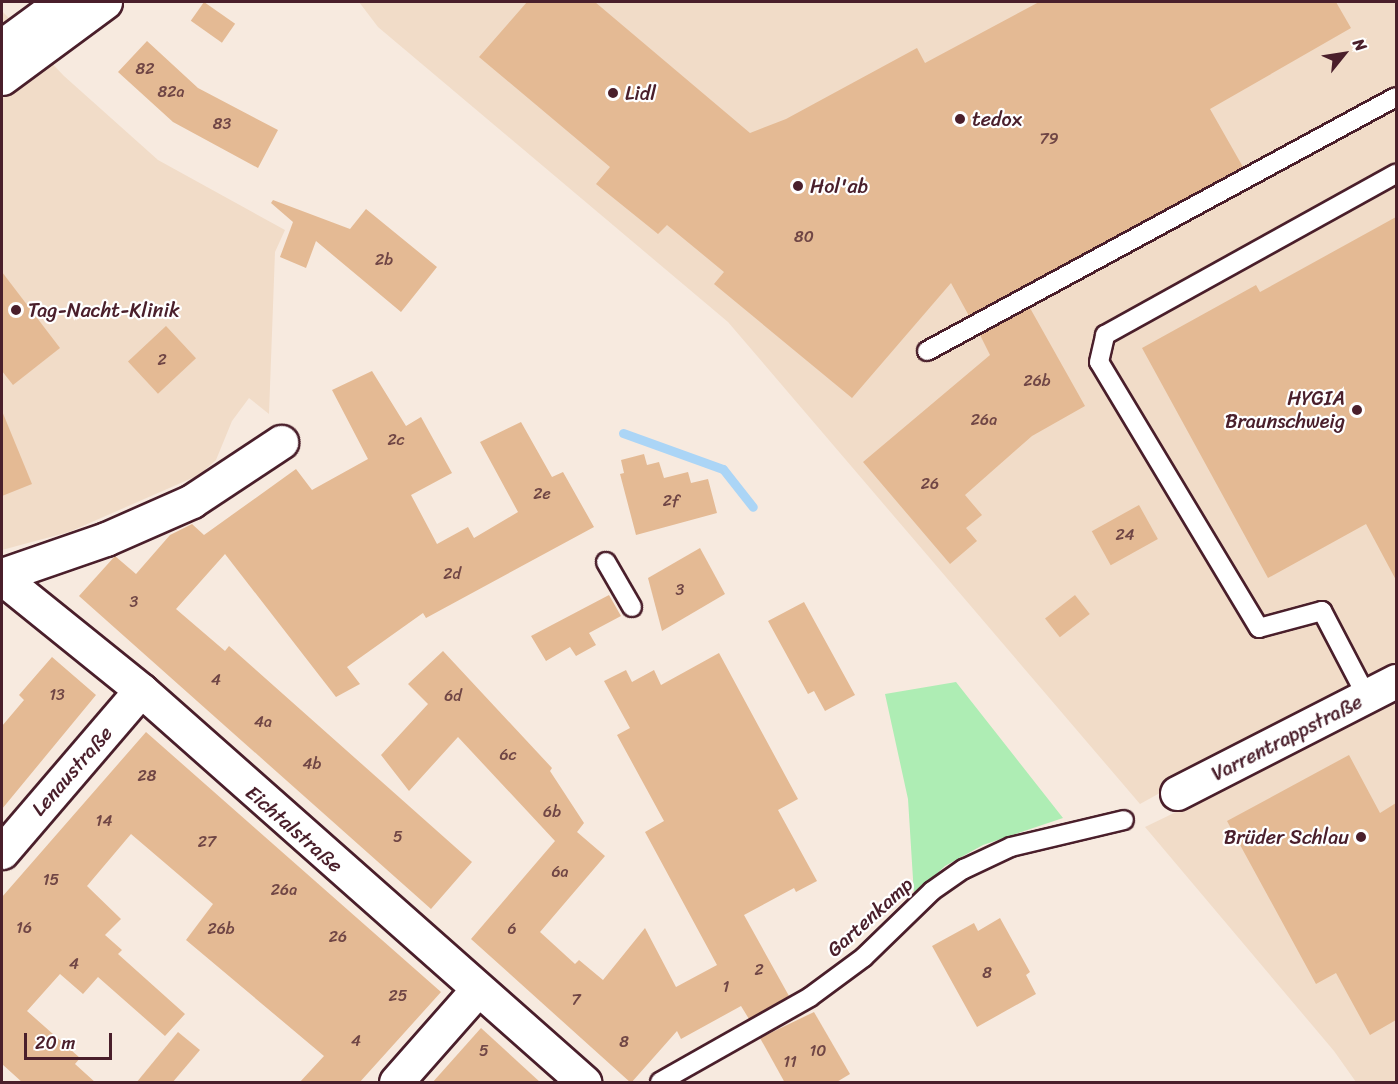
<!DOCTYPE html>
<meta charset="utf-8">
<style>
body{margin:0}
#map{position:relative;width:1398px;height:1084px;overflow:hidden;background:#f7eadf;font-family:Sriracha,sans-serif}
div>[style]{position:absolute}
.built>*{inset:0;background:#f1dcc8}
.green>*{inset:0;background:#aeedb4}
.stream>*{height:9px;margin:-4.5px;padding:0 4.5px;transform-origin:4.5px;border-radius:4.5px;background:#abd5f6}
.building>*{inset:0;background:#e4ba94;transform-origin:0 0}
.roads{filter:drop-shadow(2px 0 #4a1f2b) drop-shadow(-2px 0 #4a1f2b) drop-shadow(0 2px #4a1f2b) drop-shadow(0 -2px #4a1f2b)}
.lane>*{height:18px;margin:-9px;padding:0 9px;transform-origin:9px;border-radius:9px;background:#fff}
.street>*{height:33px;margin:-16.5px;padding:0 16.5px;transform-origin:16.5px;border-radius:16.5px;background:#fff}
.secondary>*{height:33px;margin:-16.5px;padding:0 16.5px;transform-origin:16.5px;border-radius:16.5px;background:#fff}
.dots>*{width:16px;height:16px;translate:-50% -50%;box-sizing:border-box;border:3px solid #fff;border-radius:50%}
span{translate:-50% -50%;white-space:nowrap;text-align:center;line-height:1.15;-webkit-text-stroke:4.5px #fff;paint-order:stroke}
.number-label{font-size:16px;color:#704645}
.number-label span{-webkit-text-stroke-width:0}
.poi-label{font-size:20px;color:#4a1f2b}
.left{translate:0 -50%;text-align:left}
.right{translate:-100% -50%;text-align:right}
.street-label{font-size:20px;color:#4a1f2b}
.frame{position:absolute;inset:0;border:3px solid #4a1f2b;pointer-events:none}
.north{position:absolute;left:1314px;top:24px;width:60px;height:60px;-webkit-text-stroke:4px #fff;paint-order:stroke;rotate:60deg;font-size:16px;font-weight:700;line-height:24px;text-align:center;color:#4a1f2b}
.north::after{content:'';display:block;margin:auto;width:21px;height:27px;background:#4a1f2b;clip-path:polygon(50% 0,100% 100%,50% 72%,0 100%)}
.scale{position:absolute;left:24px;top:1033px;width:88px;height:27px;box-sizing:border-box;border:3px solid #4a1f2b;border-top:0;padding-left:8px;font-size:18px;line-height:21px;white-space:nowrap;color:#4a1f2b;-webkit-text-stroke:4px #fff;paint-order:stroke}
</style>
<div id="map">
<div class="built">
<i style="clip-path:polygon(359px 2px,1396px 2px,1396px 662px,1140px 804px,728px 322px,378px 27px)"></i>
<i style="clip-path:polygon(2px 11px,64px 76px,158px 160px,285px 230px,275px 252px,269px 414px,249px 398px,232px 421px,216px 460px,199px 475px,69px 532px,2px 550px)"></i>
<i style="clip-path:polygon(1396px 696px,1396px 1082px,1356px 1082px,1334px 1051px,1145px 827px,1259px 772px)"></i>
</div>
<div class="green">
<i style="clip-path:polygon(956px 682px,1063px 818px,983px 845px,945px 866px,914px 895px,908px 799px,885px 694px)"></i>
</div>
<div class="stream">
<i style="left:623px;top:433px;width:106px;rotate:19.8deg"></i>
<i style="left:723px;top:469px;width:48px;rotate:51.7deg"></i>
</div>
<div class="building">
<i style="left:204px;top:2px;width:38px;height:23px;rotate:35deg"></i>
<i style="clip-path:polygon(527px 2px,595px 2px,750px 133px,786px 119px,917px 48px,925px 63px,1039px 2px,1336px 2px,1351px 28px,1210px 109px,1243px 167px,969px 316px,951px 283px,852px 398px,714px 284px,724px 272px,667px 225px,658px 234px,596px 184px,610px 167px,479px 57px)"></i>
<i style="clip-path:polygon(147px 41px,198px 88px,278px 130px,258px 168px,173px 122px,118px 72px)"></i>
<i style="clip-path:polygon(273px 200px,350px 229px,366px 209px,437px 267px,401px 312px,316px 241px,306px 268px,280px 257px,293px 222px,271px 203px)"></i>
<i style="clip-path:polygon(1396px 217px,1396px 580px,1366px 524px,1268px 578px,1142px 348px,1256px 285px,1260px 292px)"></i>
<i style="clip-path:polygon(2px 272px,60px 348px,13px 385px,2px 371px)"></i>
<i style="clip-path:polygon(1030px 308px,1085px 406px,1032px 436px,965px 495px,982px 515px,966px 528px,977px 541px,950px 564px,863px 462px,990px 355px,980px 335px)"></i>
<i style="left:166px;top:326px;width:44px;height:52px;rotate:47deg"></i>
<i style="clip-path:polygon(372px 371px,406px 426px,421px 417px,452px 473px,411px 495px,437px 544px,468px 527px,474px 538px,518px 512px,480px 442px,521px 422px,552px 477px,563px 472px,594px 527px,426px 618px,423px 613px,347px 667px,360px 684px,336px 697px,225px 554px,176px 609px,225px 651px,229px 646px,472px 862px,431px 909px,79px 596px,115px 556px,136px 574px,170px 535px,192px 524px,204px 535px,296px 469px,312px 490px,368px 459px,332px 390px)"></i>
<i style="clip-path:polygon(2px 411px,32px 484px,2px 496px)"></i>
<i style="clip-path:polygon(644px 454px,647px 465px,659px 462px,664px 478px,688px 472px,691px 483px,708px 479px,717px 513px,636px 535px,620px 474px,624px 473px,621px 460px)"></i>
<i style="left:1139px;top:505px;width:39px;height:54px;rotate:61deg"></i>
<i style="clip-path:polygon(700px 548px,725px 594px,662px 631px,648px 578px)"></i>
<i style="clip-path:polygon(609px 595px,621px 616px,589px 633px,596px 645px,576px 656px,570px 647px,546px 661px,531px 636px)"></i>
<i style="left:1075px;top:595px;width:24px;height:38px;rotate:52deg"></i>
<i style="clip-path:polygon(804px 602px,855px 695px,825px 711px,814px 691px,808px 694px,768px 621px)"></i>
<i style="clip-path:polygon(443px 651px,552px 768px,550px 771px,584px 823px,577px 832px,605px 856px,540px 932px,575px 964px,579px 960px,603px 980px,645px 928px,676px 987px,717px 965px,645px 832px,664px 821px,617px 735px,630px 728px,604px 681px,626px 670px,632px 682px,654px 670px,661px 685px,719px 653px,798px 799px,778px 810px,817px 881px,796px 892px,794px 888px,744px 915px,789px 996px,749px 1019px,741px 1006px,681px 1039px,677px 1031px,631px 1083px,471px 939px,555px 841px,458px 737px,409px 791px,381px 755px,428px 704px,408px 684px)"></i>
<i style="clip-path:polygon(52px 657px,96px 695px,2px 809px,2px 726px,24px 700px,19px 695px)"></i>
<i style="clip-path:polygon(146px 732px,441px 992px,359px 1083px,299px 1083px,324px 1056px,186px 940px,213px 904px,131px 834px,87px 886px,121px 919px,105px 935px,122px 950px,118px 954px,185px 1014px,165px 1036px,98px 977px,83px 994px,60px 974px,27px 1011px,80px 1058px,75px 1064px,96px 1083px,23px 1083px,2px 1064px,2px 897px)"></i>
<i style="clip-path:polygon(1349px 755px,1380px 813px,1396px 803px,1396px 1020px,1370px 1035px,1336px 973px,1316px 984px,1227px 821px)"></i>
<i style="clip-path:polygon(1000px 918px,1030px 972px,1026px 975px,1036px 994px,977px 1027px,932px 946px,974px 923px,978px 931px)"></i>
<i style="clip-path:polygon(814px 1012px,850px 1074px,835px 1083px,785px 1083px,760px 1038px)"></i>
<i style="clip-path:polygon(481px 1028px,541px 1083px,432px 1083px)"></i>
<i style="clip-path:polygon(178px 1032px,200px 1050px,172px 1083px,136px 1083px)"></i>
</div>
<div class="roads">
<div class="lane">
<i style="left:927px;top:351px;width:533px;rotate:-28.44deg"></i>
<i style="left:606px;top:562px;width:52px;rotate:60deg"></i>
<i style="left:1367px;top:697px;width:97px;rotate:-117.6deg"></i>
<i style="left:1322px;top:611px;width:65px;rotate:164.9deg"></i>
<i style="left:1259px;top:628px;width:310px;rotate:-121deg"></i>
<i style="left:1099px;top:362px;width:28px;rotate:-77deg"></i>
<i style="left:1105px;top:335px;width:333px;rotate:-29deg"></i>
<i style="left:660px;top:1082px;width:172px;rotate:-29.5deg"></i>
<i style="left:810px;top:997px;width:67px;rotate:-36.5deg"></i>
<i style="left:864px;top:957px;width:95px;rotate:-44.1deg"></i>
<i style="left:932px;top:891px;width:39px;rotate:-35deg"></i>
<i style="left:964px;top:869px;width:52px;rotate:-25.1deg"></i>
<i style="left:1011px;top:847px;width:116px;rotate:-13.4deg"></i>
</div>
<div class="street">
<i style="left:2px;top:575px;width:110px;rotate:-19.1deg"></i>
<i style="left:106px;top:539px;width:94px;rotate:-23.8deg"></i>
<i style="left:192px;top:501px;width:107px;rotate:-33.5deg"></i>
<i style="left:2px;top:578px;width:179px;rotate:38.9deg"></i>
<i style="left:141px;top:690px;width:592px;rotate:41.5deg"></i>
<i style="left:1177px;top:793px;width:246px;rotate:-27.1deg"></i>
<i style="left:2px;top:852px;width:213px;rotate:-49.4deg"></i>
<i style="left:396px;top:1082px;width:123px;rotate:-48.6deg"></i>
</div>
<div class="secondary">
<i style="left:2px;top:46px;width:74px;rotate:-36.3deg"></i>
<i style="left:2px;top:78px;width:128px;rotate:-36.4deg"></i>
</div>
</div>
<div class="dots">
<i style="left:613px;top:93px;background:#4a1f2b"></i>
<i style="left:960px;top:119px;background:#4a1f2b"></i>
<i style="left:798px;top:186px;background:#4a1f2b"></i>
<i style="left:16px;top:310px;background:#4a1f2b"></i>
<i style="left:1357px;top:410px;background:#4a1f2b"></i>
<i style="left:1361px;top:837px;background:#4a1f2b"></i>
</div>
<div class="number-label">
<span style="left:145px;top:69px">82</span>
<span style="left:171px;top:92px">82a</span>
<span style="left:222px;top:124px">83</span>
<span style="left:1049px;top:139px">79</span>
<span style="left:804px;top:237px">80</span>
<span style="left:384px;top:260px">2b</span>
<span style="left:162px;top:360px">2</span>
<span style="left:1037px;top:381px">26b</span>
<span style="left:984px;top:420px">26a</span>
<span style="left:396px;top:440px">2c</span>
<span style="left:930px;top:484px">26</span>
<span style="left:542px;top:494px">2e</span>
<span style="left:671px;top:501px">2f</span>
<span style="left:1125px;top:535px">24</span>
<span style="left:452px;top:574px">2d</span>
<span style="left:680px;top:590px">3</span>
<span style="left:134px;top:602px">3</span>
<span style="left:216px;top:680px">4</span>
<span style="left:57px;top:695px">13</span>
<span style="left:453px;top:696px">6d</span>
<span style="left:263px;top:722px">4a</span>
<span style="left:508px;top:755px">6c</span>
<span style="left:312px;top:764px">4b</span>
<span style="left:147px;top:776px">28</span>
<span style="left:552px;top:812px">6b</span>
<span style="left:104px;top:821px">14</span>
<span style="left:398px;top:837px">5</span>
<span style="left:207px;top:842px">27</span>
<span style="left:560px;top:872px">6a</span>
<span style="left:51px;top:880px">15</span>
<span style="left:284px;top:890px">26a</span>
<span style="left:24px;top:928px">16</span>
<span style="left:221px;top:929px">26b</span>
<span style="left:512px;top:929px">6</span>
<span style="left:338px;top:937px">26</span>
<span style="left:74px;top:964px">4</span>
<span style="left:759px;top:970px">2</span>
<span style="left:987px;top:973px">8</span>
<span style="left:726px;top:987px">1</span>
<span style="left:398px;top:996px">25</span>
<span style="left:576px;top:1000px">7</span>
<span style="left:356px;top:1041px">4</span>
<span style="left:624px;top:1042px">8</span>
<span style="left:484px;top:1051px">5</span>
<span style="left:818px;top:1051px">10</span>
<span style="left:790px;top:1062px">11</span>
</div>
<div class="poi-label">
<span class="left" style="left:625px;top:93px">Lidl</span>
<span class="left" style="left:972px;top:119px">tedox</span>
<span class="left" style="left:810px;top:186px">Hol'ab</span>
<span class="left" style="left:28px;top:310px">Tag-Nacht-Klinik</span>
<span class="right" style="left:1345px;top:410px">HYGIA<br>Braunschweig</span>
<span class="right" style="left:1349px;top:837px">Brüder Schlau</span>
</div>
<div class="street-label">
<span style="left:1287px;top:738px;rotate:-27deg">Varrentrappstraße</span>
<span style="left:72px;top:771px;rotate:-49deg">Lenaustraße</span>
<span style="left:294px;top:829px;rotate:41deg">Eichtalstraße</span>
<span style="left:870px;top:917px;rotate:-42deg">Gartenkamp</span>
</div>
<div class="frame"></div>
<div class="north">N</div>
<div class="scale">20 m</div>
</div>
